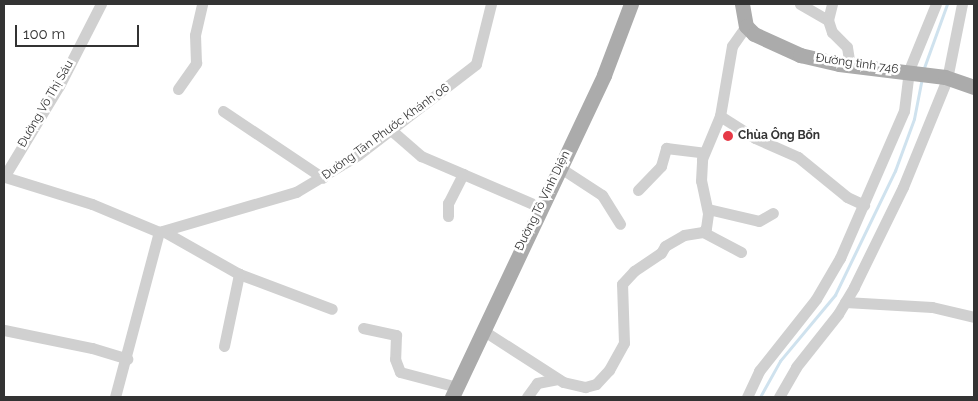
<!DOCTYPE html>
<meta charset="utf-8">
<style>
body{margin:0}
#map{position:relative;width:978px;height:401px;overflow:hidden;background:#fff;font-family:Raleway,sans-serif}
div>[style]{position:absolute}
.stream>*{height:2.5px;margin:-1.25px;padding:0 1.25px;transform-origin:1.25px;border-radius:1.25px;background:#cfe2ee}
.minor>*{height:11px;margin:-5.5px;padding:0 5.5px;transform-origin:5.5px;border-radius:5.5px;background:#d0d0d0}
.major>*{height:15px;margin:-7.5px;padding:0 7.5px;transform-origin:7.5px;border-radius:7.5px;background:#ababab}
.dots>*{width:14px;height:14px;translate:-50% -50%;box-sizing:border-box;border:2px solid #fff;border-radius:50%}
span{translate:-50% -50%;white-space:nowrap;text-align:center;line-height:1.15;-webkit-text-stroke:5px #fff;paint-order:stroke}
.street-label{font-size:12px;color:#333}
.poi-label{font-size:12px;color:#333;font-weight:700}
.left{translate:0 -50%;text-align:left}
.frame{position:absolute;inset:0;border:5px solid #333;pointer-events:none}
.scale{position:absolute;left:15px;top:25px;width:124px;height:22px;box-sizing:border-box;border:2px solid #333;border-top:0;padding-left:6px;font-size:15px;line-height:18px;white-space:nowrap;color:#333;-webkit-text-stroke:4px #fff;paint-order:stroke}
</style>
<div id="map">
<div class="stream">
<i style="left:924px;top:68px;width:68px;rotate:-70.2deg"></i>
<i style="left:760px;top:397px;width:41px;rotate:-60.9deg"></i>
<i style="left:780px;top:361px;width:86px;rotate:-50.2deg"></i>
<i style="left:835px;top:295px;width:138px;rotate:-64.2deg"></i>
<i style="left:895px;top:171px;width:55px;rotate:-69.9deg"></i>
<i style="left:914px;top:119px;width:42px;rotate:-79deg"></i>
</div>
<div class="minor">
<i style="left:800px;top:4px;width:32px;rotate:30deg"></i>
<i style="left:832px;top:4px;width:16px;rotate:104deg"></i>
<i style="left:828px;top:20px;width:13px;rotate:72deg"></i>
<i style="left:832px;top:32px;width:21px;rotate:45deg"></i>
<i style="left:847px;top:47px;width:18px;rotate:81deg"></i>
<i style="left:178px;top:89px;width:32px;rotate:-55deg"></i>
<i style="left:196px;top:63px;width:28px;rotate:-92deg"></i>
<i style="left:195px;top:35px;width:32px;rotate:-77deg"></i>
<i style="left:223px;top:111px;width:120px;rotate:33.8deg"></i>
<i style="left:720px;top:116px;width:41px;rotate:32.2deg"></i>
<i style="left:755px;top:138px;width:47px;rotate:23.8deg"></i>
<i style="left:798px;top:157px;width:63px;rotate:39.2deg"></i>
<i style="left:847px;top:197px;width:19px;rotate:25deg"></i>
<i style="left:391px;top:130px;width:40px;rotate:41deg"></i>
<i style="left:421px;top:156px;width:46px;rotate:23.2deg"></i>
<i style="left:463px;top:174px;width:33px;rotate:117deg"></i>
<i style="left:448px;top:203px;width:13px;rotate:90deg"></i>
<i style="left:559px;top:167px;width:51px;rotate:33.1deg"></i>
<i style="left:602px;top:195px;width:34px;rotate:58deg"></i>
<i style="left:463px;top:174px;width:84px;rotate:23.2deg"></i>
<i style="left:4px;top:177px;width:106px;rotate:-58.9deg"></i>
<i style="left:59px;top:86px;width:92px;rotate:-62.9deg"></i>
<i style="left:5px;top:177px;width:91px;rotate:17.2deg"></i>
<i style="left:92px;top:204px;width:73px;rotate:22.7deg"></i>
<i style="left:159px;top:232px;width:143px;rotate:-16.3deg"></i>
<i style="left:296px;top:192px;width:72px;rotate:-30.8deg"></i>
<i style="left:358px;top:155px;width:149px;rotate:-37.6deg"></i>
<i style="left:476px;top:64px;width:62px;rotate:-76deg"></i>
<i style="left:638px;top:190px;width:33px;rotate:-46deg"></i>
<i style="left:661px;top:166px;width:19px;rotate:-74deg"></i>
<i style="left:666px;top:148px;width:38px;rotate:7deg"></i>
<i style="left:708px;top:209px;width:52px;rotate:13.2deg"></i>
<i style="left:759px;top:221px;width:16px;rotate:-30deg"></i>
<i style="left:163px;top:231px;width:87px;rotate:29.5deg"></i>
<i style="left:239px;top:274px;width:99px;rotate:20.6deg"></i>
<i style="left:703px;top:232px;width:43px;rotate:27.8deg"></i>
<i style="left:845px;top:302px;width:87px;rotate:3.3deg"></i>
<i style="left:932px;top:307px;width:43px;rotate:13.4deg"></i>
<i style="left:363px;top:328px;width:34px;rotate:12deg"></i>
<i style="left:396px;top:335px;width:24px;rotate:92deg"></i>
<i style="left:395px;top:359px;width:14px;rotate:69deg"></i>
<i style="left:400px;top:372px;width:59px;rotate:14.7deg"></i>
<i style="left:4px;top:330px;width:90px;rotate:11.6deg"></i>
<i style="left:92px;top:348px;width:37px;rotate:17deg"></i>
<i style="left:484px;top:331px;width:94px;rotate:32.8deg"></i>
<i style="left:563px;top:382px;width:23px;rotate:13deg"></i>
<i style="left:585px;top:387px;width:11px;rotate:-15deg"></i>
<i style="left:596px;top:384px;width:19px;rotate:-47deg"></i>
<i style="left:609px;top:370px;width:31px;rotate:-61deg"></i>
<i style="left:624px;top:343px;width:59px;rotate:-91.9deg"></i>
<i style="left:622px;top:284px;width:18px;rotate:-47deg"></i>
<i style="left:634px;top:271px;width:32px;rotate:-34deg"></i>
<i style="left:661px;top:253px;width:8px;rotate:-60deg"></i>
<i style="left:665px;top:246px;width:22px;rotate:-30deg"></i>
<i style="left:684px;top:235px;width:19px;rotate:-9deg"></i>
<i style="left:703px;top:232px;width:5px;rotate:-53deg"></i>
<i style="left:706px;top:228px;width:15px;rotate:-82deg"></i>
<i style="left:708px;top:213px;width:33px;rotate:-102deg"></i>
<i style="left:701px;top:181px;width:22px;rotate:-87deg"></i>
<i style="left:702px;top:159px;width:47px;rotate:-67.3deg"></i>
<i style="left:720px;top:116px;width:71px;rotate:-80.3deg"></i>
<i style="left:732px;top:46px;width:24px;rotate:-55deg"></i>
<i style="left:224px;top:346px;width:74px;rotate:-78.2deg"></i>
<i style="left:115px;top:397px;width:171px;rotate:-75.1deg"></i>
<i style="left:527px;top:397px;width:17px;rotate:-54deg"></i>
<i style="left:537px;top:383px;width:21px;rotate:-11deg"></i>
<i style="left:747px;top:397px;width:29px;rotate:-65deg"></i>
<i style="left:759px;top:371px;width:92px;rotate:-51.6deg"></i>
<i style="left:816px;top:299px;width:48px;rotate:-59.7deg"></i>
<i style="left:840px;top:258px;width:160px;rotate:-66.5deg"></i>
<i style="left:904px;top:111px;width:41px;rotate:-83deg"></i>
<i style="left:909px;top:70px;width:71px;rotate:-67.8deg"></i>
<i style="left:779px;top:397px;width:34px;rotate:-60deg"></i>
<i style="left:796px;top:367px;width:68px;rotate:-51.6deg"></i>
<i style="left:838px;top:314px;width:31px;rotate:-59deg"></i>
<i style="left:854px;top:287px;width:111px;rotate:-63.9deg"></i>
<i style="left:903px;top:187px;width:117px;rotate:-67.8deg"></i>
<i style="left:947px;top:79px;width:76px;rotate:-78.7deg"></i>
</div>
<div class="major">
<i style="left:742px;top:4px;width:22px;rotate:80deg"></i>
<i style="left:746px;top:26px;width:11px;rotate:45deg"></i>
<i style="left:754px;top:34px;width:51px;rotate:24.5deg"></i>
<i style="left:800px;top:55px;width:40px;rotate:13deg"></i>
<i style="left:839px;top:64px;width:107px;rotate:7deg"></i>
<i style="left:945px;top:77px;width:31px;rotate:19deg"></i>
<i style="left:452px;top:397px;width:356px;rotate:-64.7deg"></i>
<i style="left:604px;top:75px;width:76px;rotate:-69.2deg"></i>
</div>
<div class="dots">
<i style="left:728px;top:136px;background:#e63946"></i>
</div>
<div class="street-label">
<span style="left:857px;top:64px;rotate:8deg">Đường tỉnh 746</span>
<span style="left:46px;top:104px;rotate:-60deg">Đường Võ Thị Sáu</span>
<span style="left:386px;top:132px;rotate:-36deg">Đường Tân Phước Khánh 06</span>
<span style="left:543px;top:201px;rotate:-64deg">Đường Tô Vĩnh Diện</span>
</div>
<div class="poi-label">
<span class="left" style="left:738px;top:136px">Chùa Ông Bổn</span>
</div>
<div class="frame"></div>
<div class="scale">100 m</div>
</div>
